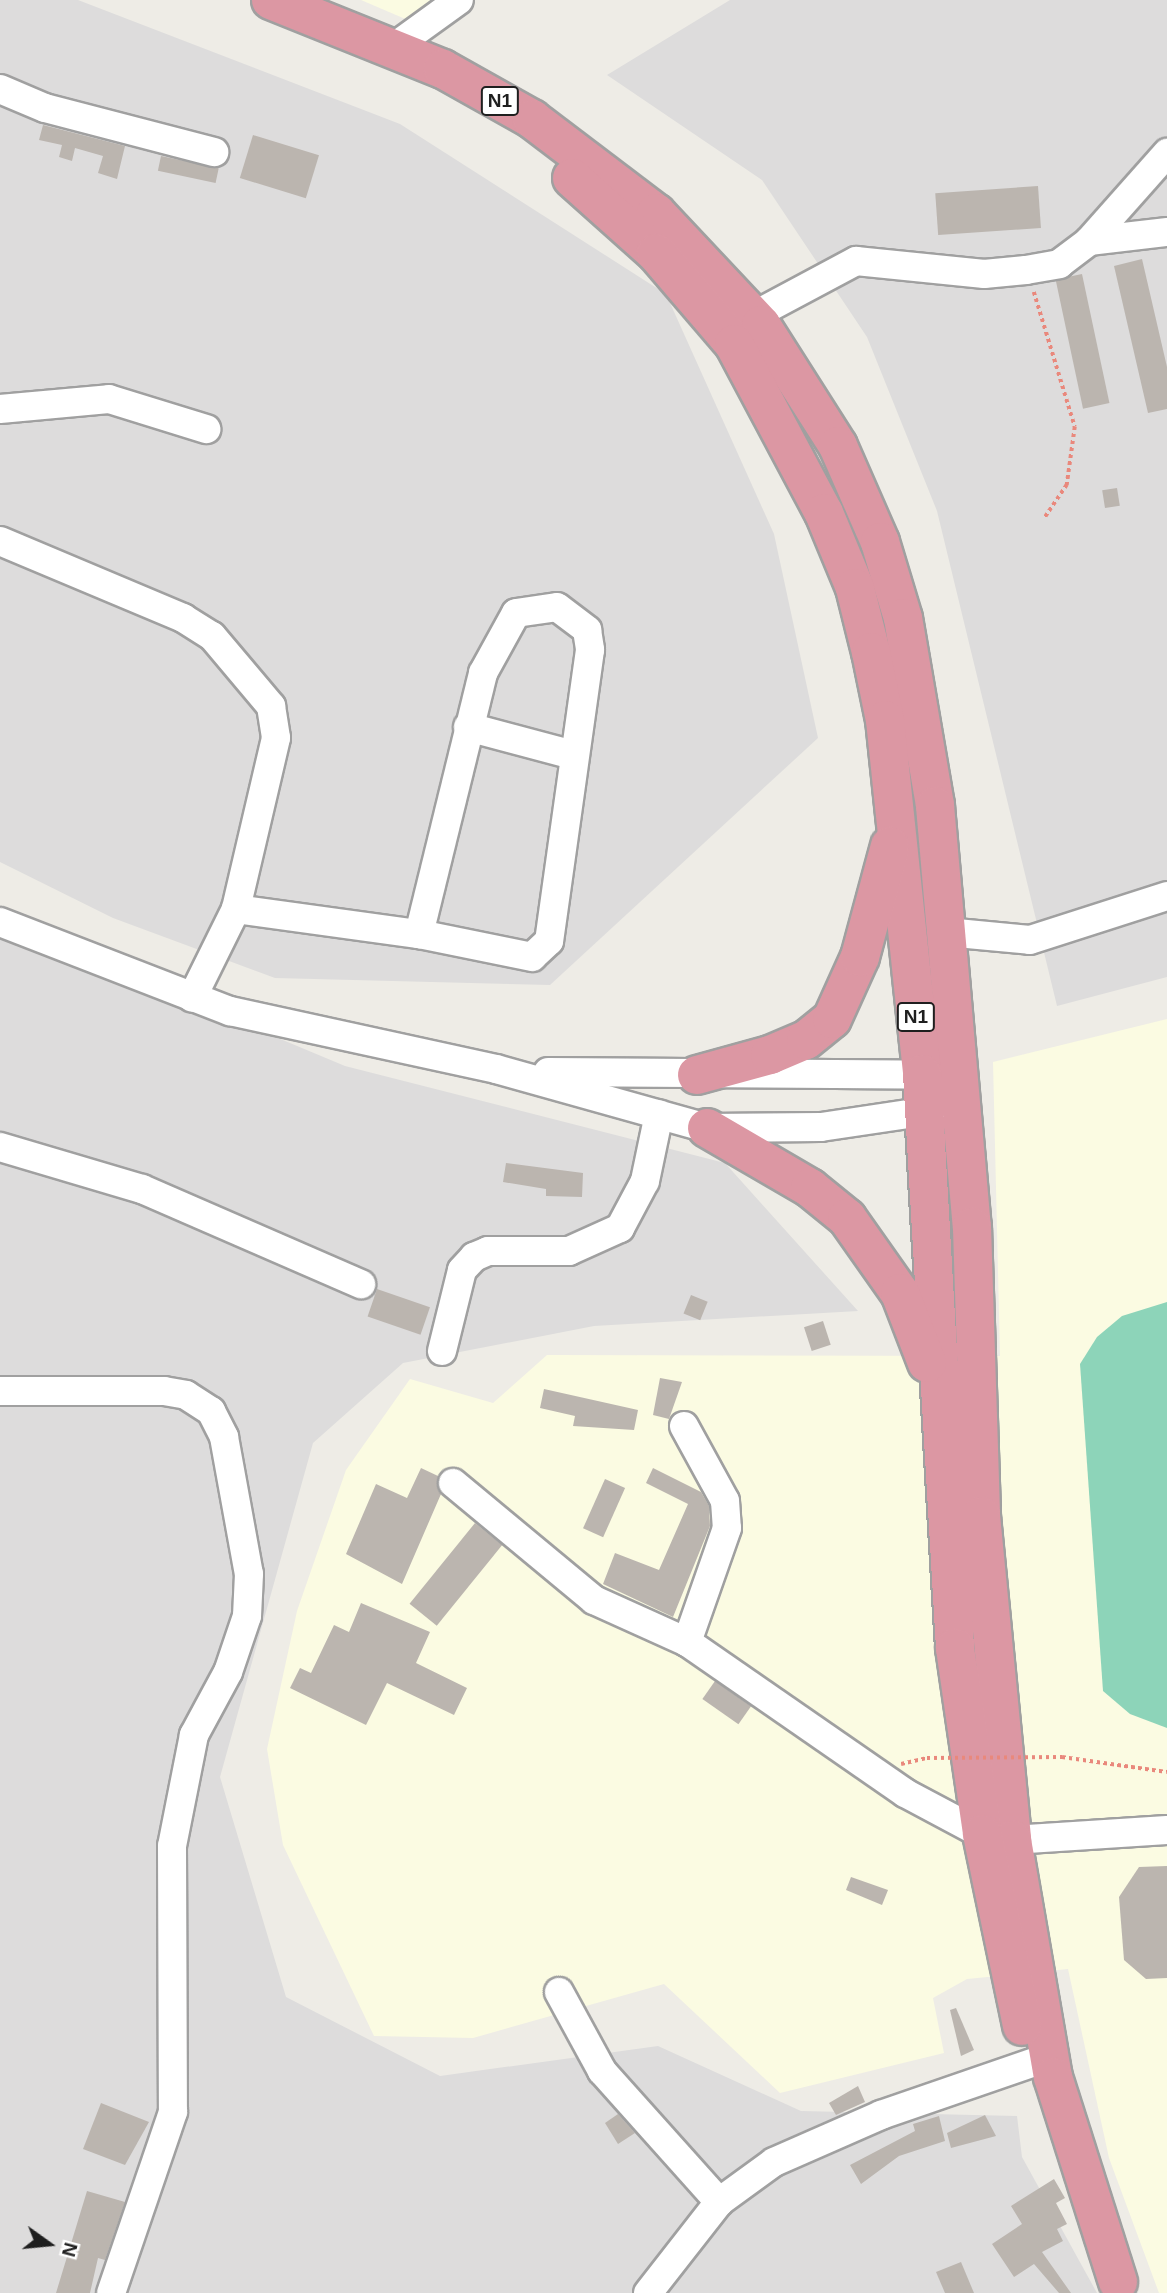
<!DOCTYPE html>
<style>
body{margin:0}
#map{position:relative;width:1167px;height:2293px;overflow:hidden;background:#eeece6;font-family:Arial,sans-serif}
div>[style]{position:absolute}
.residential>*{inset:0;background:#dddcdc}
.education>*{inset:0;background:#fbfbe2}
.pitch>*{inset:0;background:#8dd4b9}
.building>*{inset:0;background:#bbb5af;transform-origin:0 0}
.path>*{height:3.5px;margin-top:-1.75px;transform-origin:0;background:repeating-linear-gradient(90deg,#e9887c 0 3.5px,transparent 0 7px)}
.roads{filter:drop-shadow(2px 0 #a0a0a0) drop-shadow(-2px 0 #a0a0a0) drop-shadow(0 2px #a0a0a0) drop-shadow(0 -2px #a0a0a0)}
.minor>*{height:28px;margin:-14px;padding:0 14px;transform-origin:14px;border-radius:14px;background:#fff}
.highway>*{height:38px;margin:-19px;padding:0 19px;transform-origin:19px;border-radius:19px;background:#dc97a3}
.path-bridge>*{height:3.5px;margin-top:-1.75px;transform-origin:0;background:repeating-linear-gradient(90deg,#e9887c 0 3.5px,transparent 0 7px)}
span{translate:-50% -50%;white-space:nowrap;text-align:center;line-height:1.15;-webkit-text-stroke:6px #fff;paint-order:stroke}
.shield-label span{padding:2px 5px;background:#fff;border:2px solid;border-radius:5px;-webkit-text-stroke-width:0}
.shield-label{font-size:19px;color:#1f1f1f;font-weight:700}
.north{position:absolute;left:14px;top:2209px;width:70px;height:70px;-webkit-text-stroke:5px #fff;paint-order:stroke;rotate:105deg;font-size:19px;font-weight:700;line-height:28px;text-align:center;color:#1f1f1f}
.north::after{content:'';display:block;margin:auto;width:24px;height:32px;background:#1f1f1f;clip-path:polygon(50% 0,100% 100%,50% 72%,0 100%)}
</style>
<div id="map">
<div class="residential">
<i style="clip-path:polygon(0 0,78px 0,400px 124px,666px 294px,774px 534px,818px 738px,550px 985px,275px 978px,113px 918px,0 862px)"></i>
<i style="clip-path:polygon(730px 0,1167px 0,1167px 977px,1057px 1006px,937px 511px,867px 337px,762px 180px,607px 75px)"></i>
<i style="clip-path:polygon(0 922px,345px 1066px,725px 1163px,858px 1311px,594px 1326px,403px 1363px,313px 1443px,220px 1777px,286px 1997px,440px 2076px,658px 2046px,801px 2111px,1017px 2116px,1022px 2157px,1097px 2293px,0 2293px)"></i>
</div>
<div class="education">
<i style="clip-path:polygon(361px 0,434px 0,410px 21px)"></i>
<i style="clip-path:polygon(1167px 1019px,1167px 2293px,1159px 2293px,1109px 2158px,1068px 1969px,967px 1979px,933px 1998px,944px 2053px,780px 2093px,664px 1984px,473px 2038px,374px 2036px,283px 1845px,267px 1749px,297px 1611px,346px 1470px,410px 1379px,493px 1403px,547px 1355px,1000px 1356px,993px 1062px)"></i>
</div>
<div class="pitch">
<i style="clip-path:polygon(1167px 1302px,1167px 1728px,1130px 1714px,1103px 1691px,1080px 1364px,1097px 1337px,1122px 1316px)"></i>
</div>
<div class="building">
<i style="clip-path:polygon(43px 125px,125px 146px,117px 179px,98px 173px,103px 156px,75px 148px,72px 161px,59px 157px,62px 145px,39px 140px)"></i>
<i style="left:253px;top:135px;width:69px;height:45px;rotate:17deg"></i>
<i style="left:161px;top:156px;width:59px;height:15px;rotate:12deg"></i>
<i style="left:1038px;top:186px;width:42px;height:103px;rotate:86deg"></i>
<i style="clip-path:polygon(1142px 259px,1167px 367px,1167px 409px,1148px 413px,1114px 266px)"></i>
<i style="left:1082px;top:274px;width:132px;height:27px;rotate:78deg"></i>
<i style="left:1117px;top:488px;width:18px;height:15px;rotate:81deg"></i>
<i style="clip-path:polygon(506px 1163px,583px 1173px,582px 1197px,546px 1196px,546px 1189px,503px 1182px)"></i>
<i style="left:377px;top:1289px;width:56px;height:29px;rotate:19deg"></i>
<i style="left:691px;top:1295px;width:18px;height:20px;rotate:22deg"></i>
<i style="left:823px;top:1321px;width:25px;height:20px;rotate:72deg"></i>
<i style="clip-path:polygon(660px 1378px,682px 1382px,669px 1419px,653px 1415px)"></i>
<i style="clip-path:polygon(544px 1389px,638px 1410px,634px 1430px,573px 1426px,575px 1416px,540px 1408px)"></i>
<i style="clip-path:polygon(421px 1468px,438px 1476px,441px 1494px,402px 1584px,346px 1554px,376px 1484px,407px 1498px)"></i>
<i style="clip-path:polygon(653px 1468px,701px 1492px,709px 1506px,710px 1526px,673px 1617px,603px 1584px,615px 1553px,659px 1570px,688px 1504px,646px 1483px)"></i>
<i style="left:605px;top:1479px;width:22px;height:54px;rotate:24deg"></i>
<i style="left:475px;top:1523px;width:35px;height:104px;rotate:39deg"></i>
<i style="clip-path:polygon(361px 1603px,430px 1632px,416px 1663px,467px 1688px,454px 1715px,387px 1683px,366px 1725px,290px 1688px,300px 1668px,311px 1673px,334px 1625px,349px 1632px)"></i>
<i style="left:715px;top:1681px;width:44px;height:22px;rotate:35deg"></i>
<i style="clip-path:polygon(1167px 1866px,1167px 1978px,1146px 1979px,1124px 1960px,1119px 1897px,1139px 1867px)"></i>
<i style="clip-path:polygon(851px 1877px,888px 1890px,882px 1905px,846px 1890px)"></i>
<i style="clip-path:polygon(956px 2008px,974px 2050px,961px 2056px,950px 2010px)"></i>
<i style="clip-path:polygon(858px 2086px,865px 2102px,836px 2115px,829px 2103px)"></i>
<i style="clip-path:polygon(101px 2103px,149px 2122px,125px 2165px,83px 2149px)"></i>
<i style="clip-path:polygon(618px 2114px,635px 2133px,618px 2144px,605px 2123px)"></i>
<i style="clip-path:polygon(985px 2115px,996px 2136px,951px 2148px,947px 2133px)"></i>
<i style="clip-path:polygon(939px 2116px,945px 2141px,899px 2156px,861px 2184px,850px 2165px,915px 2131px,913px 2124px)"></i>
<i style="clip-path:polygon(1054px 2179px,1065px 2198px,1056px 2203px,1067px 2224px,1057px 2229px,1063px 2241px,1042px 2252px,1071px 2293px,1059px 2293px,1034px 2264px,1014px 2277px,992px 2244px,1022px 2224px,1011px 2206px)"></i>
<i style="clip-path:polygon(87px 2191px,125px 2202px,105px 2260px,98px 2258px,90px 2293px,56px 2293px)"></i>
<i style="clip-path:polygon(961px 2262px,974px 2293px,945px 2293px,936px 2272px)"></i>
</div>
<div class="path">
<i style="left:1034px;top:292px;width:141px;rotate:73.1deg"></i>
<i style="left:1075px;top:427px;width:59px;rotate:97.9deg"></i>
<i style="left:1067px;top:485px;width:41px;rotate:124.1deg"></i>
<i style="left:1062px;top:1757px;width:106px;rotate:8.1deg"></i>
<i style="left:901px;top:1764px;width:27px;rotate:-13deg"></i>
</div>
<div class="roads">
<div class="minor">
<i style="left:394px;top:47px;width:80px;rotate:-35.9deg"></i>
<i style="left:0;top:89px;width:49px;rotate:22.9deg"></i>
<i style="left:45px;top:108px;width:175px;rotate:14.6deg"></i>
<i style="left:1089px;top:241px;width:118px;rotate:-48.4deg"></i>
<i style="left:753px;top:316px;width:117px;rotate:-28.1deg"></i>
<i style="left:856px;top:261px;width:129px;rotate:5.8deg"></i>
<i style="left:984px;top:274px;width:42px;rotate:-5.4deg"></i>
<i style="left:1026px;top:270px;width:34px;rotate:-10deg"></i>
<i style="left:1059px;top:264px;width:38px;rotate:-37deg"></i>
<i style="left:1089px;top:241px;width:79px;rotate:-6.6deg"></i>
<i style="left:0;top:409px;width:109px;rotate:-5.2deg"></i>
<i style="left:109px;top:399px;width:102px;rotate:17.2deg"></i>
<i style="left:0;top:541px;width:199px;rotate:22.8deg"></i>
<i style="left:183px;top:618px;width:34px;rotate:32deg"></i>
<i style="left:212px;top:636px;width:92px;rotate:49.9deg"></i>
<i style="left:271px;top:706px;width:32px;rotate:81deg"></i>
<i style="left:276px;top:738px;width:176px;rotate:103.2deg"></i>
<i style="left:236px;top:909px;width:99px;rotate:116.3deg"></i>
<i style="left:468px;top:727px;width:109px;rotate:14.9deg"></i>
<i style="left:236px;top:909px;width:185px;rotate:7.8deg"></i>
<i style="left:419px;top:934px;width:269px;rotate:-76.2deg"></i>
<i style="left:483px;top:673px;width:68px;rotate:-61.2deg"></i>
<i style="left:516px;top:613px;width:41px;rotate:-8.3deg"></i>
<i style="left:557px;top:607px;width:38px;rotate:37deg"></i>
<i style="left:587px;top:630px;width:20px;rotate:81deg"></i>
<i style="left:590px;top:650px;width:294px;rotate:98deg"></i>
<i style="left:549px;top:941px;width:23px;rotate:137deg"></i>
<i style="left:532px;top:957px;width:115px;rotate:-168.5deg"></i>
<i style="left:0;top:922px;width:247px;rotate:21.2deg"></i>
<i style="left:230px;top:1011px;width:272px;rotate:12.3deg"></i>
<i style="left:496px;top:1069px;width:219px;rotate:15.6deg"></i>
<i style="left:707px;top:1128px;width:114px;rotate:-0.5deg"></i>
<i style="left:821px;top:1127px;width:121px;rotate:-8.5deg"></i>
<i style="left:946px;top:932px;width:84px;rotate:5.4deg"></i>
<i style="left:1030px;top:940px;width:144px;rotate:-17.8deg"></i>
<i style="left:548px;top:1072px;width:393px;rotate:0.4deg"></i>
<i style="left:0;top:1147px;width:148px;rotate:16.5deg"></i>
<i style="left:142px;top:1189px;width:239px;rotate:23.5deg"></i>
<i style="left:442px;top:1351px;width:83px;rotate:-76.1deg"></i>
<i style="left:462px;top:1270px;width:18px;rotate:-47deg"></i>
<i style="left:474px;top:1257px;width:15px;rotate:-23deg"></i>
<i style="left:488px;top:1251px;width:81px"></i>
<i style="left:569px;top:1251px;width:56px;rotate:-24.3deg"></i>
<i style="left:620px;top:1228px;width:53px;rotate:-62deg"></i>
<i style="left:645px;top:1181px;width:68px;rotate:-78.2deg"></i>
<i style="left:0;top:1391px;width:164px"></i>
<i style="left:164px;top:1391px;width:22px;rotate:10deg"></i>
<i style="left:186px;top:1395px;width:30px;rotate:33deg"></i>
<i style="left:211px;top:1411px;width:29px;rotate:63deg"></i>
<i style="left:224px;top:1437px;width:139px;rotate:79.7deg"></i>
<i style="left:249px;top:1574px;width:42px;rotate:92.7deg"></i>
<i style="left:247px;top:1616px;width:59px;rotate:108.7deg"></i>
<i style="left:228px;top:1672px;width:72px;rotate:118.4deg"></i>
<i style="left:194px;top:1735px;width:113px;rotate:101.2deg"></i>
<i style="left:172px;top:1846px;width:266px;rotate:89.8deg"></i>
<i style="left:173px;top:2112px;width:191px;rotate:108.9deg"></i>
<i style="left:684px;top:1426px;width:85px;rotate:61.3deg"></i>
<i style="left:725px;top:1501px;width:27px;rotate:86deg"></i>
<i style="left:727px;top:1528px;width:121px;rotate:109.3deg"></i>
<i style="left:687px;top:1642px;width:265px;rotate:34.7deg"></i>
<i style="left:905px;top:1793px;width:87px;rotate:28deg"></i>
<i style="left:982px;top:1834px;width:31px;rotate:11deg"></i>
<i style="left:1012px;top:1840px;width:155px;rotate:-3.7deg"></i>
<i style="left:453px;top:1483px;width:183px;rotate:39.7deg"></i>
<i style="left:594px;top:1600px;width:102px;rotate:24.3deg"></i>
<i style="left:559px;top:1992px;width:90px;rotate:61.4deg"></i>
<i style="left:602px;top:2071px;width:176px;rotate:48.2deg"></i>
<i style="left:648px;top:2293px;width:115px;rotate:-52deg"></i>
<i style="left:719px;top:2202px;width:68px;rotate:-36deg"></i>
<i style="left:774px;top:2162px;width:117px;rotate:-23.7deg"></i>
<i style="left:881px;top:2115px;width:160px;rotate:-19deg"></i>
</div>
<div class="highway">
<i style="left:271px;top:0;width:185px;rotate:21.9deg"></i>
<i style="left:443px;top:69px;width:102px;rotate:29.3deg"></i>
<i style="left:532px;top:119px;width:156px;rotate:37.2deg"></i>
<i style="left:656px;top:213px;width:154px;rotate:46.8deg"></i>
<i style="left:761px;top:325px;width:143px;rotate:57.5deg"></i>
<i style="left:838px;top:446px;width:105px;rotate:66.4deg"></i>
<i style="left:880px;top:542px;width:79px;rotate:73.2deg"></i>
<i style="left:903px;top:618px;width:191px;rotate:80.3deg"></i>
<i style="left:935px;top:806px;width:423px;rotate:85deg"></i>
<i style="left:972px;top:1227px;width:289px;rotate:88.2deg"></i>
<i style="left:981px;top:1516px;width:325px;rotate:84.5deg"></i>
<i style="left:1012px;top:1840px;width:241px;rotate:80.2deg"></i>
<i style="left:1053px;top:2077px;width:215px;rotate:72.4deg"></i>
<i style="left:572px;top:178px;width:113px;rotate:41.8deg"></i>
<i style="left:656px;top:253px;width:120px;rotate:49.4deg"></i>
<i style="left:734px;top:344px;width:191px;rotate:62deg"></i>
<i style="left:824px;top:513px;width:81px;rotate:67.5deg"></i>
<i style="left:855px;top:588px;width:66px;rotate:76deg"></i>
<i style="left:871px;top:652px;width:69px;rotate:78.4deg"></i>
<i style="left:885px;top:720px;width:356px;rotate:84deg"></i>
<i style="left:922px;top:1074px;width:575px;rotate:86.71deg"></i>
<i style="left:955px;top:1648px;width:188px;rotate:81.7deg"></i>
<i style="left:982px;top:1834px;width:196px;rotate:78.2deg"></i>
<i style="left:697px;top:1075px;width:76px;rotate:-15.3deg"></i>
<i style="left:770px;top:1055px;width:39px;rotate:-23deg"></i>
<i style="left:806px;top:1040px;width:33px;rotate:-39deg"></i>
<i style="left:832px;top:1019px;width:68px;rotate:-65.7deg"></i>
<i style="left:860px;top:957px;width:115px;rotate:-74.9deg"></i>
<i style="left:707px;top:1128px;width:119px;rotate:30.2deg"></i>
<i style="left:810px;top:1188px;width:48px;rotate:39deg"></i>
<i style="left:847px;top:1218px;width:92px;rotate:54.8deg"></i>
<i style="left:900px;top:1293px;width:75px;rotate:68.9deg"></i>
</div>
</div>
<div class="path-bridge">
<i style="left:927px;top:1758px;width:135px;rotate:-0.4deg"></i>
</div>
<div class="shield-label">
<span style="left:500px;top:101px">N1</span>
<span style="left:916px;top:1017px">N1</span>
</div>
<div class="north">N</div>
</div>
